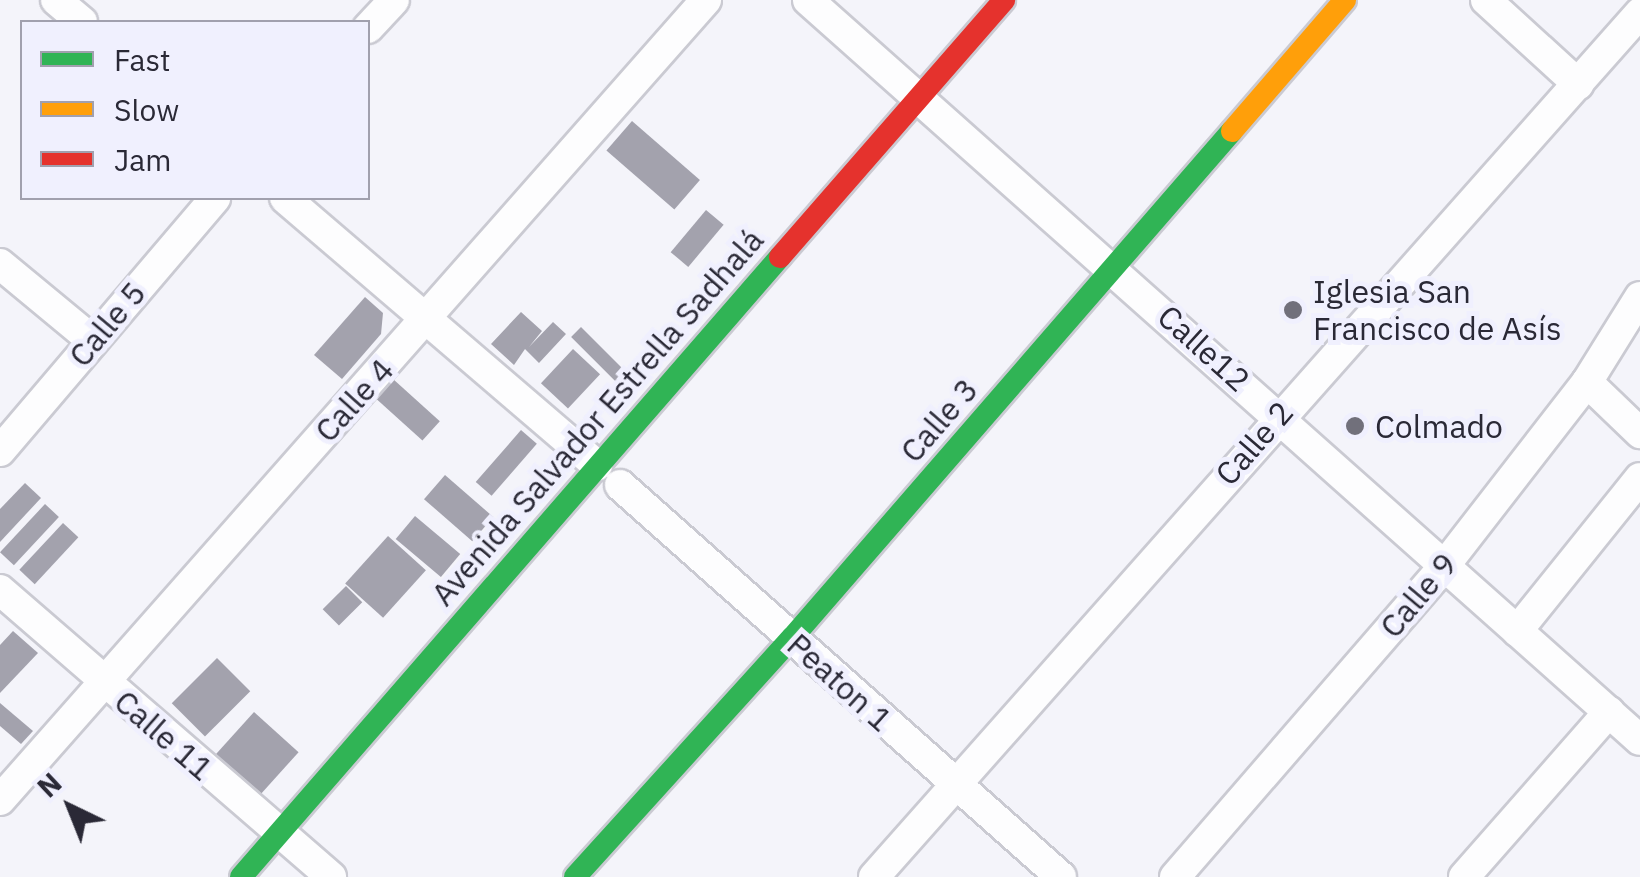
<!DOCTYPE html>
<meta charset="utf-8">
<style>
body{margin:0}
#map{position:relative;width:1640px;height:877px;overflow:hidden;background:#f4f4fa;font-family:"IBM Plex Sans",sans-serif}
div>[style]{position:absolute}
.building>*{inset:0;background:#a3a2ad;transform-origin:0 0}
.roads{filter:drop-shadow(2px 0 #cacad2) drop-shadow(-2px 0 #cacad2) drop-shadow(0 2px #cacad2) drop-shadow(0 -2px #cacad2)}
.street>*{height:30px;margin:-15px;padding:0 15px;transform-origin:15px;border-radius:15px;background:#fdfdfe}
.fast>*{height:22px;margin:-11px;padding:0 11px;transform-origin:11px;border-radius:11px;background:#30b455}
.slow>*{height:22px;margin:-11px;padding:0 11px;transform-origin:11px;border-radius:11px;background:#ff9f0a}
.jam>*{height:22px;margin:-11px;padding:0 11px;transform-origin:11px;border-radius:11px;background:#e5322d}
.dots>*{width:28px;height:28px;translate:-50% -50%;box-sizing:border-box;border:5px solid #f0f0fe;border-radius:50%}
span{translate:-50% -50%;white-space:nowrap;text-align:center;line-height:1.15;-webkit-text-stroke:10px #f0f0fe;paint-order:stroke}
.poi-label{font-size:32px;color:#2a2936}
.left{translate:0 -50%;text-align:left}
.street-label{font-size:32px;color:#2a2936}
.legend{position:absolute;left:20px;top:20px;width:350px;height:180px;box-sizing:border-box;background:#f0f0fe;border:2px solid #a1a0ae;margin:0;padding:12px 18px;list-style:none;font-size:30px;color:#2a2936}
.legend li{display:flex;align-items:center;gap:20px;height:50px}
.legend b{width:50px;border:2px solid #a1a0ae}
.north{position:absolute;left:20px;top:757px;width:100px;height:100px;-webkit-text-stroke:8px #f0f0fe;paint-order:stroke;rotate:317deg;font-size:28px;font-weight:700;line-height:40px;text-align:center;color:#2a2936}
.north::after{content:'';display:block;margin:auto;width:35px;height:45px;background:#2a2936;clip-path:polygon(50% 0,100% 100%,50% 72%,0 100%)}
</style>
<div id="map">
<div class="building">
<i style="left:632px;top:121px;width:90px;height:39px;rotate:41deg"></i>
<i style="left:706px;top:210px;width:23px;height:55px;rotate:40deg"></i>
<i style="clip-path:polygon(365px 297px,383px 313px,381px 334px,342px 379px,314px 355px)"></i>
<i style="clip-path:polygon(521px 312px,542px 331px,529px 347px,553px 322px,566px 334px,539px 363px,525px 349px,514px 365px,491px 344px)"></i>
<i style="left:581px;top:327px;width:81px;height:14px;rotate:45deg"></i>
<i style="left:573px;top:349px;width:37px;height:47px;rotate:43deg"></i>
<i style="left:393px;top:379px;width:63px;height:26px;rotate:42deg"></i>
<i style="left:521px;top:430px;width:21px;height:69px;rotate:41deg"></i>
<i style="left:445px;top:475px;width:64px;height:32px;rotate:41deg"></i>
<i style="clip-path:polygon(25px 483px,41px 498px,0 542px,0 509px)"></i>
<i style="left:45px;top:504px;width:19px;height:66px;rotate:43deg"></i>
<i style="left:415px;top:516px;width:59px;height:30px;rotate:40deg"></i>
<i style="left:63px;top:523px;width:21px;height:64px;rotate:43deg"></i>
<i style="left:388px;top:536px;width:51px;height:64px;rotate:42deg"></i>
<i style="left:346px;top:586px;width:23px;height:33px;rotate:45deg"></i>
<i style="clip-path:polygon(13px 631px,38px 653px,0 693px,0 645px)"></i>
<i style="left:217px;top:658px;width:47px;height:64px;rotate:45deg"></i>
<i style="clip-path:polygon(0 703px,33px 731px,21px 744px,0 726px)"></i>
<i style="left:254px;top:712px;width:60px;height:57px;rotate:42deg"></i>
</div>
<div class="roads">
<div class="street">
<i style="left:56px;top:0;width:34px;rotate:40deg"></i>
<i style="left:808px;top:0;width:1113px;rotate:41.65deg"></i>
<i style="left:1486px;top:0;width:125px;rotate:42.4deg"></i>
<i style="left:368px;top:28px;width:38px;rotate:-47deg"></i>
<i style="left:285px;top:198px;width:411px;rotate:40.6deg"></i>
<i style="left:0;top:264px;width:121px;rotate:39.6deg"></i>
<i style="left:1587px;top:382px;width:74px;rotate:43.9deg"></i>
<i style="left:0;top:451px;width:332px;rotate:-49.6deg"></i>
<i style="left:620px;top:485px;width:590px;rotate:41.63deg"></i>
<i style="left:0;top:590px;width:438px;rotate:40.9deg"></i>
<i style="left:1517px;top:631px;width:196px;rotate:-51.2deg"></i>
<i style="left:0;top:800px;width:1067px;rotate:-48.57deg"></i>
<i style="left:874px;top:877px;width:1155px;rotate:-48.44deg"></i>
<i style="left:1175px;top:877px;width:413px;rotate:-49.1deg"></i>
<i style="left:1445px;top:565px;width:232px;rotate:-52.2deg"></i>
<i style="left:1587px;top:382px;width:100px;rotate:-58.1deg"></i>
<i style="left:1464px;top:877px;width:220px;rotate:-48.7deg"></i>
</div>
<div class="fast">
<i style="left:241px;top:877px;width:822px;rotate:-49deg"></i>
<i style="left:575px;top:877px;width:323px;rotate:-47.8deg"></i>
<i style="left:792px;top:638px;width:671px;rotate:-49.05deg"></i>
</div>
<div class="slow">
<i style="left:1232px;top:131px;width:173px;rotate:-49.2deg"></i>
</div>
<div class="jam">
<i style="left:780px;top:257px;width:341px;rotate:-48.9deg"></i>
</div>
</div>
<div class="dots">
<i style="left:1293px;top:310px;background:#71707b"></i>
<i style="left:1355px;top:426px;background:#71707b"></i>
</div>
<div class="poi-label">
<span class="left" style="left:1313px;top:310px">Iglesia San<br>Francisco de Asís</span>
<span class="left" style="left:1375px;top:426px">Colmado</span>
</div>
<div class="street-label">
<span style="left:107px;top:324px;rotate:-50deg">Calle 5</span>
<span style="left:1204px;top:348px;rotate:42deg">Calle12</span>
<span style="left:354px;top:400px;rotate:-48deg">Calle 4</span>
<span style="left:597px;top:417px;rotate:-49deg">Avenida Salvador Estrella Sadhalá</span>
<span style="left:939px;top:420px;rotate:-49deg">Calle 3</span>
<span style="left:1254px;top:443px;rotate:-49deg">Calle 2</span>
<span style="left:1418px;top:595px;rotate:-50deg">Calle 9</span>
<span style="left:840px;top:682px;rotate:42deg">Peaton 1</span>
<span style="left:164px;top:735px;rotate:41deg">Calle 11</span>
</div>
<ul class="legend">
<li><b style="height:12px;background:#30b455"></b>Fast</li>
<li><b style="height:12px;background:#ff9f0a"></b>Slow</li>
<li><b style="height:12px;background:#e5322d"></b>Jam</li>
</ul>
<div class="north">N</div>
</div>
